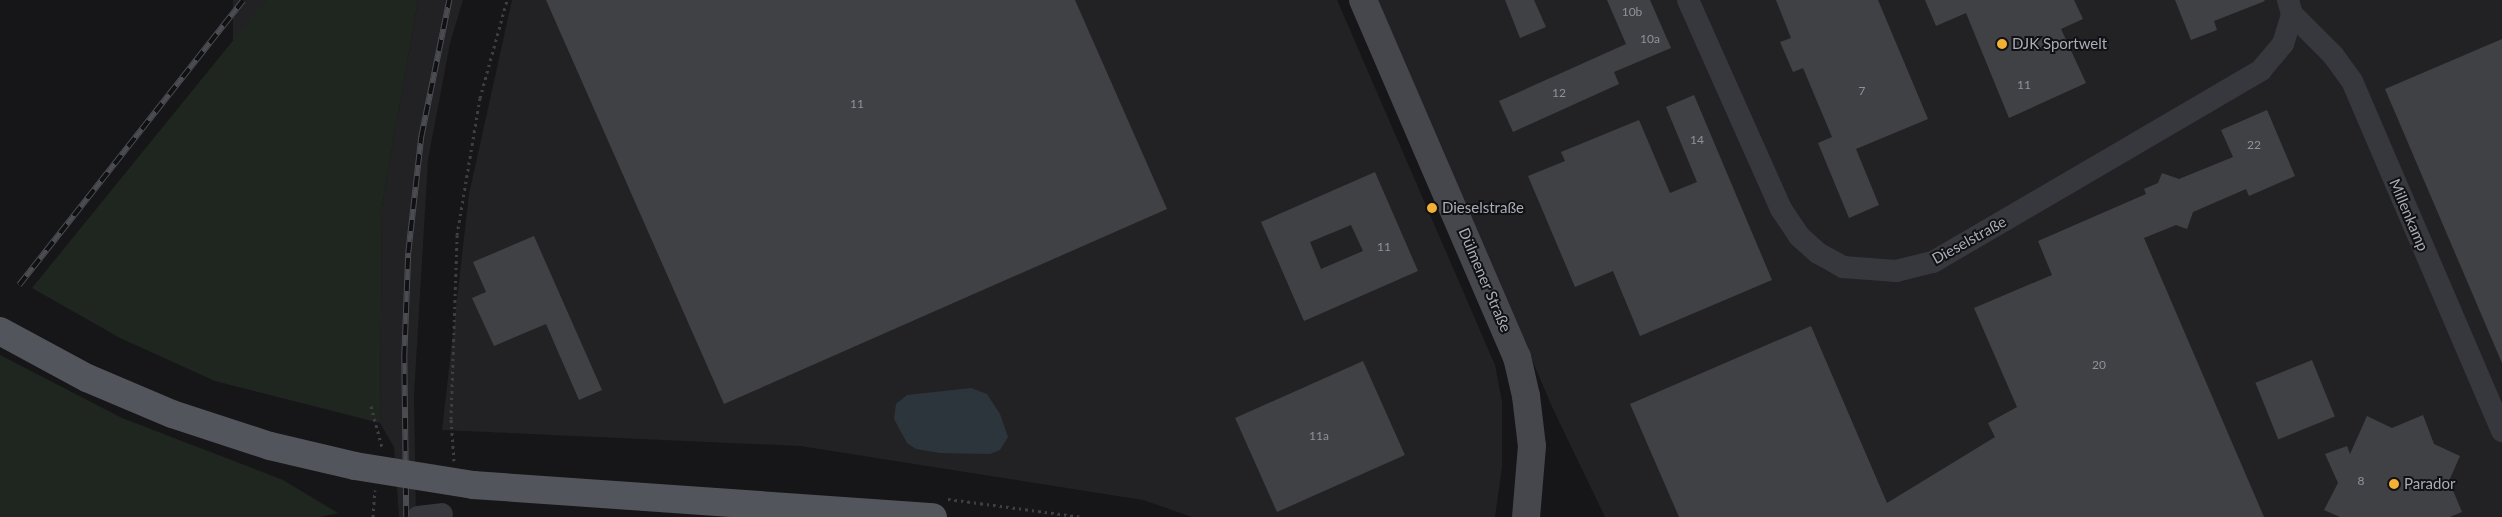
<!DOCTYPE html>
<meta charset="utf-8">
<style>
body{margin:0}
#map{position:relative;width:2502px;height:517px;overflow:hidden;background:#161618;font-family:Lato,sans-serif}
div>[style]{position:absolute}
.built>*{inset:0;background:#222225;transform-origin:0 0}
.green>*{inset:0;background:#1e261f}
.water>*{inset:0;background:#2c353c}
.building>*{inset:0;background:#404145;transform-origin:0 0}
.path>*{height:3px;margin-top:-1.5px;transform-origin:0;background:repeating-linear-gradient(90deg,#3d3f44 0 2.5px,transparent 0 6.5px)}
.street>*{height:22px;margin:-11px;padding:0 11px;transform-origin:11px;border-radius:11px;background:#37383d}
.secondary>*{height:28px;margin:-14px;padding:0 14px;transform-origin:14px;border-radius:14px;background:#45474d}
.primary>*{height:28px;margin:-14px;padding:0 14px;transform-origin:14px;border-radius:14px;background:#53555c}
.rail>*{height:5.5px;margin-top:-2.75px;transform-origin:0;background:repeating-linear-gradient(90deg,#111113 0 11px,#4a4c52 0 22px);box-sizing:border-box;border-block:1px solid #4a4c52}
.primary-bridge>*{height:28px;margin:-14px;padding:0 14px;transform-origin:14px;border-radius:14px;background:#53555c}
.dots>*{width:14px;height:14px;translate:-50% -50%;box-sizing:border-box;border:2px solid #111113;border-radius:50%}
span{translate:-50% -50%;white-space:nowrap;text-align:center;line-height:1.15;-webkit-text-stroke:4px #111113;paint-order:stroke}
.number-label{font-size:12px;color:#8e929b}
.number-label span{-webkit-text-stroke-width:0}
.poi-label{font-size:15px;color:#a8adb8}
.left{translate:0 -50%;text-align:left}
.street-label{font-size:15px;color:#a8adb8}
</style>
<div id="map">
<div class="built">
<i style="left:233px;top:0;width:32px;height:355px"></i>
<i style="clip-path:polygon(418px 0,463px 0,450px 43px,428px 160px,414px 395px,416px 517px,399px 517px,394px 447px,380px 423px,382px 206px)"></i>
<i style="clip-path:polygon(512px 0,1337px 0,1495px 365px,1502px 402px,1502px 467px,1495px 517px,1192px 517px,1143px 500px,800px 446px,442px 430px,469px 194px)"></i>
<i style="clip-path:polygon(1378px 0,2502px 0,2502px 517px,1605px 517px,1553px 409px)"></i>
</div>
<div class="green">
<i style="clip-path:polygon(266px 0,418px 0,382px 206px,380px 423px,215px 381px,120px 338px,32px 288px)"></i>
<i style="clip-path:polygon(0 355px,122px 418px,283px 480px,338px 513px,320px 517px,0 517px)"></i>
</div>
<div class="water">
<i style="clip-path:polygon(971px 388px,987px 394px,1000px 414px,1008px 437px,1000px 450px,990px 454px,940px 453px,916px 449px,907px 443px,894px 419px,896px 404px,907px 395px)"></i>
</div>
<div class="building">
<i style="clip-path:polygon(546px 0,1075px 0,1167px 209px,724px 404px)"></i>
<i style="clip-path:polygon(1505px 0,1534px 0,1546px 27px,1520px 38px)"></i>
<i style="clip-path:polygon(1607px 0,1650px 0,1671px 48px,1614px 72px,1619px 84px,1513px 132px,1499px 101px,1626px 44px)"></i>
<i style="clip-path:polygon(1776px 0,1878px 0,1928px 119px,1856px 149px,1879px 205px,1849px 218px,1818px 143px,1832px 137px,1803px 68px,1793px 72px,1780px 42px,1791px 38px)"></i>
<i style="clip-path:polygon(1925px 0,2074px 0,2083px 19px,2061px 29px,2086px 83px,2009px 118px,1966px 13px,1936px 26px)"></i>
<i style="clip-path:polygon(2175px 0,2264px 0,2265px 1px,2214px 21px,2217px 30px,2191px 40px)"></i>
<i style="clip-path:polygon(2502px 39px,2502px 363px,2385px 89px)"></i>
<i style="clip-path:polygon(1694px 95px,1772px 280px,1640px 336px,1613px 271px,1575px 287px,1528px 176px,1565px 161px,1561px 152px,1639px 120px,1670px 193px,1697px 182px,1666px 107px)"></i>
<i style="clip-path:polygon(2267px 110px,2295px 176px,2249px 196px,2246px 189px,2193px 212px,2187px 229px,2176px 225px,2144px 238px,2264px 517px,1679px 517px,1630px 404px,1811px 326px,1887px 503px,1995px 437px,1988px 423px,2017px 407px,1974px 308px,2052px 275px,2038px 241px,2146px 194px,2144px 189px,2158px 183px,2162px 173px,2179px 179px,2233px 157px,2221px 130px)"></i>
<i style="clip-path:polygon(evenodd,1375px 172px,1418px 271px,1304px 321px,1261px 222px,1375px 172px,1351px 225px,1363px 251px,1321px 269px,1310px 242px,1351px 225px)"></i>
<i style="clip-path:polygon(534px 236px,602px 390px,579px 400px,546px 324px,494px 346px,472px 298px,486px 292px,473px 262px)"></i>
<i style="left:2312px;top:360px;width:61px;height:61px;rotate:68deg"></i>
<i style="left:1363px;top:361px;width:103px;height:140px;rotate:66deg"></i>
<i style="clip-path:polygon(2423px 415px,2434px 444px,2460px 456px,2449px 481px,2462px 512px,2450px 517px,2340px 517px,2324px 510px,2338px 483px,2325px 454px,2347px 446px,2350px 454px,2367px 416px,2392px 428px)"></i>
</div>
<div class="path">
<i style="left:371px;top:406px;width:42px;rotate:75deg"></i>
<i style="left:454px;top:461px;width:42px;rotate:-94.1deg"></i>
<i style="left:451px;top:419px;width:184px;rotate:-88.1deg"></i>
<i style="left:457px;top:235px;width:139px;rotate:-80.5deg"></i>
<i style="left:480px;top:98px;width:102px;rotate:-74.6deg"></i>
<i style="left:948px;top:499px;width:136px;rotate:7.6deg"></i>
<i style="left:373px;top:517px;width:27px;rotate:-86deg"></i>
</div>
<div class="street">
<i style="left:1688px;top:0;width:229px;rotate:66deg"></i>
<i style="left:1781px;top:209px;width:32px;rotate:56deg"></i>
<i style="left:1799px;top:236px;width:25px;rotate:42deg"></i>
<i style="left:1818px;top:253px;width:29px;rotate:29deg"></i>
<i style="left:1843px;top:267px;width:53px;rotate:4.3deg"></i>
<i style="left:1896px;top:271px;width:38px;rotate:-14deg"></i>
<i style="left:1933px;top:262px;width:380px;rotate:-30.3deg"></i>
<i style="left:2261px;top:70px;width:34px;rotate:-50deg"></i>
<i style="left:2283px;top:44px;width:31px;rotate:-73deg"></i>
<i style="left:2292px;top:14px;width:15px;rotate:-106deg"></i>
<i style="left:2292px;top:14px;width:58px;rotate:45deg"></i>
<i style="left:2333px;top:55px;width:32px;rotate:54deg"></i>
<i style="left:2352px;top:81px;width:381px;rotate:66.8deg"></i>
<i style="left:418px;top:517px;width:24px;rotate:-7deg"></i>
</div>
<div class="secondary">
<i style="left:1363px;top:0;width:389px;rotate:66.7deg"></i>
<i style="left:1517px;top:357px;width:40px;rotate:77deg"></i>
<i style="left:1526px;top:396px;width:50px;rotate:83.2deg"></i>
<i style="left:1532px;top:446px;width:71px;rotate:94.8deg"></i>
</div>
<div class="primary">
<i style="left:0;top:331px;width:99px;rotate:28.4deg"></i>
<i style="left:87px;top:378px;width:92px;rotate:23deg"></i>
<i style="left:172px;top:414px;width:103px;rotate:18.1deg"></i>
<i style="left:270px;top:446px;width:87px;rotate:13.2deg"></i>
<i style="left:473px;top:485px;width:461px;rotate:4deg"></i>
</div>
<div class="rail">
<i style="left:19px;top:285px;width:362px;rotate:-51.8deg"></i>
<i style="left:406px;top:517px;width:160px;rotate:-90.7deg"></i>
<i style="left:404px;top:357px;width:104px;rotate:-87.8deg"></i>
<i style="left:408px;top:253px;width:117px;rotate:-83.6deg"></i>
<i style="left:421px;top:137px;width:140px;rotate:-78.4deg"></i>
</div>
<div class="primary-bridge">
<i style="left:355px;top:466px;width:120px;rotate:9.1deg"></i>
</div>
<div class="dots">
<i style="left:2002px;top:44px;background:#f2b134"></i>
<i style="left:1432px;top:208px;background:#f2b134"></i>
<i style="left:2394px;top:484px;background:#f2b134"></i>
</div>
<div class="number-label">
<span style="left:1632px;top:12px">10b</span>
<span style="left:1650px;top:39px">10a</span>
<span style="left:2024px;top:85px">11</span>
<span style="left:1862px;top:91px">7</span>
<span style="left:1559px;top:93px">12</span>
<span style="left:857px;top:104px">11</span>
<span style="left:1697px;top:140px">14</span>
<span style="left:2254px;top:145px">22</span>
<span style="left:1384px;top:247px">11</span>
<span style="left:2099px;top:365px">20</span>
<span style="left:1319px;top:436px">11a</span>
<span style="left:2361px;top:481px">8</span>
</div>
<div class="poi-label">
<span class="left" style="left:2012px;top:44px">DJK Sportwelt</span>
<span class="left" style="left:1442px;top:208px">Dieselstraße</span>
<span class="left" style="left:2404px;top:484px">Parador</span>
</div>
<div class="street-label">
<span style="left:2409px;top:215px;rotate:67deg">Millenkamp</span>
<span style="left:1969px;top:240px;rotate:-29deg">Dieselstraße</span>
<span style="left:1485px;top:280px;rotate:67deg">Dülmener Straße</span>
</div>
</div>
